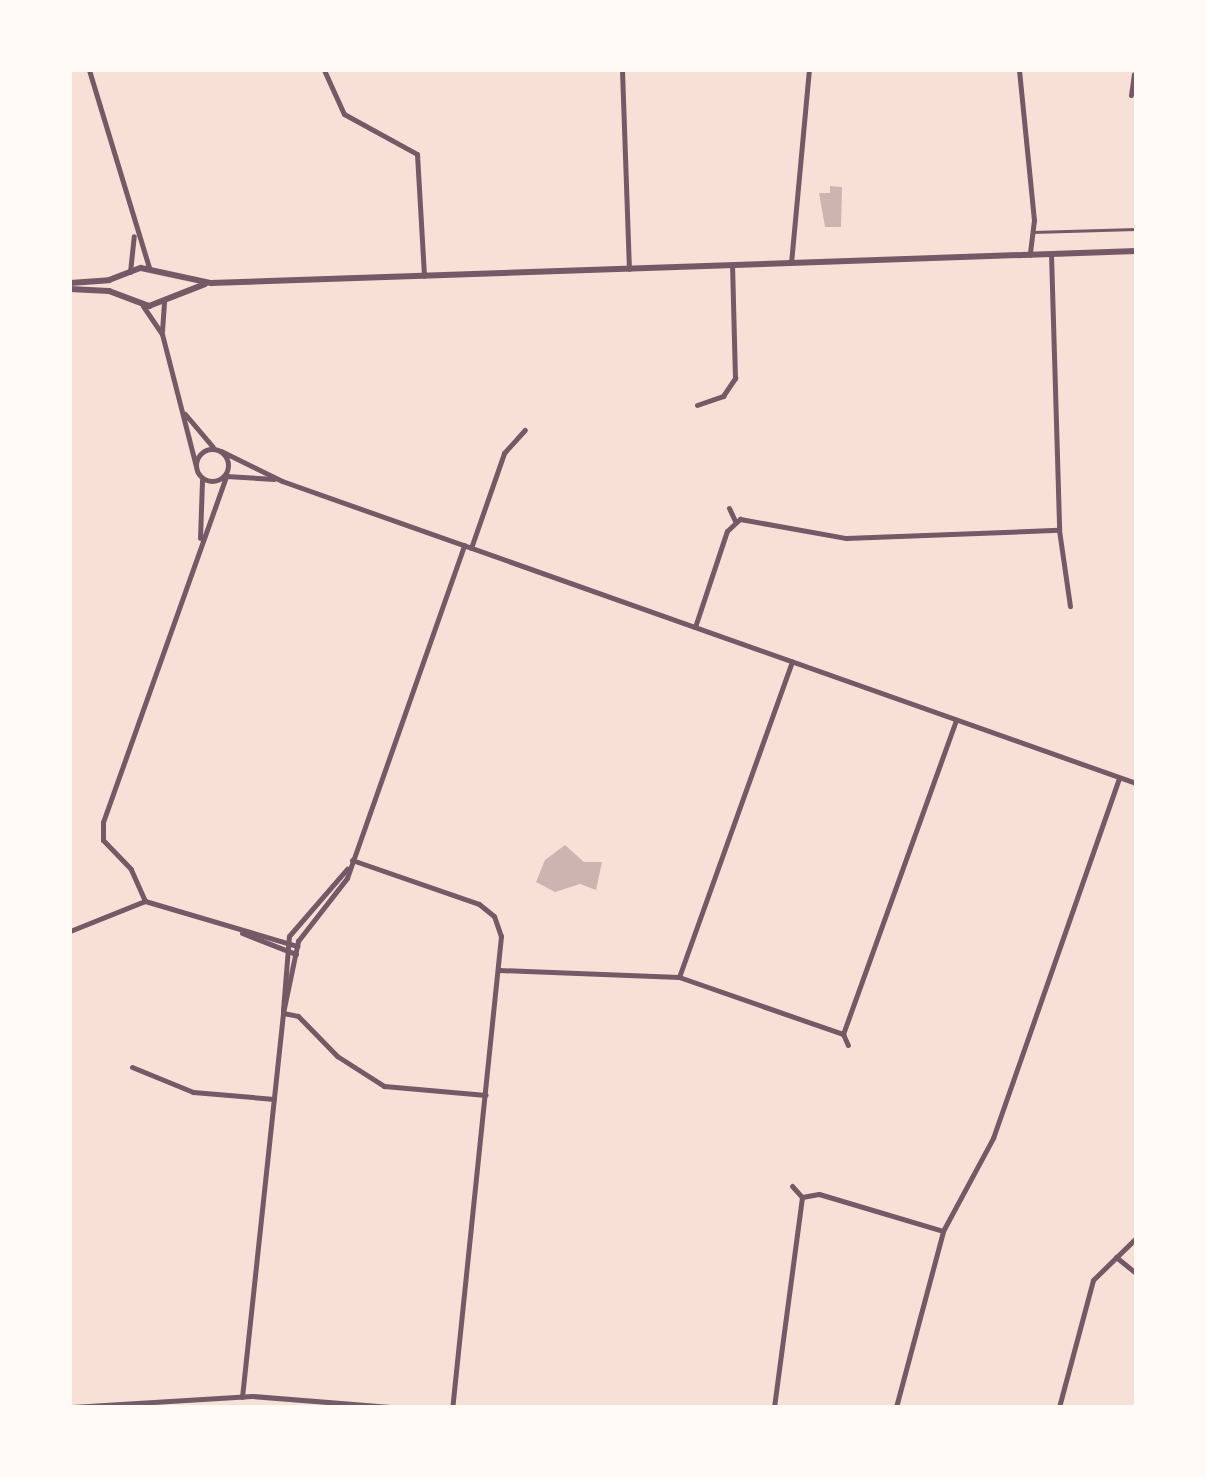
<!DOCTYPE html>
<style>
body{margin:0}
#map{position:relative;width:1206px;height:1477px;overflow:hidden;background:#f7e1d7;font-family:"Roboto Serif",serif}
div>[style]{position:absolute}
.building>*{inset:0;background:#ccb4b1}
.service>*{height:2.5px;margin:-1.25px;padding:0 1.25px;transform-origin:1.25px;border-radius:1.25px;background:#755966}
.minor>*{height:5px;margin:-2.5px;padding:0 2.5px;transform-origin:2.5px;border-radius:2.5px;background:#755966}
.minor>.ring{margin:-2.5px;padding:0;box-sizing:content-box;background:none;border:5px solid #755966;border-radius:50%}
.tertiary>*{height:6px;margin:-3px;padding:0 3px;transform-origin:3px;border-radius:3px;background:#755966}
span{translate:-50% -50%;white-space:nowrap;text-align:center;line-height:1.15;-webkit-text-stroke:10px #fffaf5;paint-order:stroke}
.frame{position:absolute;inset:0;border:72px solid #fffaf5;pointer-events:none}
</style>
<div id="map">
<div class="building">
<i style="clip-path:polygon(830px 186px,842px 187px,841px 227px,825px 227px,819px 193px,830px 193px)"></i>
<i style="clip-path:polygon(565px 845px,584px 862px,602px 862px,596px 890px,580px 884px,555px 892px,536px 882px,545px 860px)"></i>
</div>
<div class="service">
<i style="left:1033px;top:232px;width:103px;rotate:-1.7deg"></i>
</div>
<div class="minor">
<i style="left:89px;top:70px;width:207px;rotate:73.1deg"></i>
<i style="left:324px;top:70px;width:48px;rotate:65.6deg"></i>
<i style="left:344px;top:114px;width:83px;rotate:28.7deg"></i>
<i style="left:417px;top:154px;width:122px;rotate:86.7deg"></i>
<i style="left:622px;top:70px;width:199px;rotate:88deg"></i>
<i style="left:1019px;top:70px;width:151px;rotate:84.3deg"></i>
<i style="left:1034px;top:220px;width:35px;rotate:97deg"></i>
<i style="left:1131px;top:95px;width:21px;rotate:-82deg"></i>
<i style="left:1051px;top:254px;width:276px;rotate:88.3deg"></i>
<i style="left:1059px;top:530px;width:77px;rotate:81.8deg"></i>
<i style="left:791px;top:263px;width:194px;rotate:-84.7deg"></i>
<i style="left:130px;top:272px;width:36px;rotate:-84deg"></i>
<i style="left:143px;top:306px;width:34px;rotate:56deg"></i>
<i style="left:162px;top:334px;width:136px;rotate:75.6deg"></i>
<i style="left:162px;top:331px;width:31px;rotate:-86deg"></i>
<i style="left:697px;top:405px;width:28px;rotate:-19deg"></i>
<i style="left:723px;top:396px;width:22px;rotate:-56deg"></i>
<i style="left:735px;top:378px;width:112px;rotate:-91.5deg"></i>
<i style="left:185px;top:414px;width:43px;rotate:49.7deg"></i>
<i class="ring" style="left:196px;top:449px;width:27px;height:27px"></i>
<i style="left:221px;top:451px;width:68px;rotate:26.2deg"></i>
<i style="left:282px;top:481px;width:906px;rotate:19.48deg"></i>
<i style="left:226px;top:476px;width:48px;rotate:3.6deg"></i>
<i style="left:729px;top:508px;width:14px;rotate:65deg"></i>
<i style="left:200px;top:538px;width:58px;rotate:-88deg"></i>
<i style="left:471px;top:548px;width:101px;rotate:-70.8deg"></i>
<i style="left:504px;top:453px;width:31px;rotate:-48deg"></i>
<i style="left:695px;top:627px;width:101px;rotate:-71.6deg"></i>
<i style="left:727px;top:531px;width:18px;rotate:-43deg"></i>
<i style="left:740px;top:519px;width:108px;rotate:10.2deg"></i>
<i style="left:846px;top:538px;width:213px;rotate:-2.2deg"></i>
<i style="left:352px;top:860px;width:134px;rotate:19.1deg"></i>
<i style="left:479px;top:904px;width:19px;rotate:39deg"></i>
<i style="left:494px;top:916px;width:21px;rotate:71deg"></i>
<i style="left:501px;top:936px;width:474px;rotate:95.9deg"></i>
<i style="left:145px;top:901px;width:35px;rotate:-114deg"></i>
<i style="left:131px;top:869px;width:40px;rotate:-134deg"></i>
<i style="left:103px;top:840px;width:18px;rotate:-90deg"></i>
<i style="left:103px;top:822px;width:366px;rotate:-70.4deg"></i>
<i style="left:70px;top:931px;width:81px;rotate:-21.8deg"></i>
<i style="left:145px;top:901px;width:159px;rotate:16.5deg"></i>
<i style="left:242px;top:933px;width:58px;rotate:21.3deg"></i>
<i style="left:499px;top:970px;width:180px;rotate:2.2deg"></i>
<i style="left:679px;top:977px;width:174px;rotate:19.2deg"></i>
<i style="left:843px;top:1034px;width:334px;rotate:-70.2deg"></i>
<i style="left:679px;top:977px;width:335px;rotate:-70.3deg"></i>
<i style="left:283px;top:1010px;width:74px;rotate:-85.4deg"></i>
<i style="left:289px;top:936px;width:89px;rotate:-49.1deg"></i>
<i style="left:283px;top:1013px;width:15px;rotate:11deg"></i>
<i style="left:298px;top:1016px;width:56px;rotate:45.7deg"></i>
<i style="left:337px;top:1056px;width:56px;rotate:32.6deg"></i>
<i style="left:384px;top:1086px;width:102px;rotate:5deg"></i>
<i style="left:843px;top:1034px;width:12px;rotate:66deg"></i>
<i style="left:132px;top:1067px;width:66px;rotate:22.3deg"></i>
<i style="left:193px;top:1092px;width:81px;rotate:4.9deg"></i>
<i style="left:792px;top:1186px;width:15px;rotate:48deg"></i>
<i style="left:1116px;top:1257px;width:26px;rotate:39deg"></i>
<i style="left:242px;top:1397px;width:386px;rotate:-83.9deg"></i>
<i style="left:283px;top:1013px;width:74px;rotate:-78.2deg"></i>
<i style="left:298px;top:941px;width:80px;rotate:-52.1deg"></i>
<i style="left:347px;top:878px;width:353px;rotate:-70.6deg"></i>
<i style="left:72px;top:1407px;width:180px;rotate:-3.5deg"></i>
<i style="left:252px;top:1396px;width:139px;rotate:4.5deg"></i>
<i style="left:774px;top:1407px;width:212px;rotate:-82.4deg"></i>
<i style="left:802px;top:1197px;width:17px;rotate:-10deg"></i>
<i style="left:819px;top:1194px;width:129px;rotate:16.6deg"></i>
<i style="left:896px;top:1407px;width:182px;rotate:-75deg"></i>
<i style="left:943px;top:1231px;width:106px;rotate:-61.7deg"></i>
<i style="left:993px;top:1138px;width:381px;rotate:-70.7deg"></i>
<i style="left:1059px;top:1407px;width:131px;rotate:-75deg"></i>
<i style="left:1093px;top:1280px;width:60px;rotate:-44.3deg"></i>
</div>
<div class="tertiary">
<i style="left:70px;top:283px;width:39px;rotate:-4deg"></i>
<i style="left:109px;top:280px;width:34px;rotate:-21deg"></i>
<i style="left:141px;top:268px;width:72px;rotate:12.1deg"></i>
<i style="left:211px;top:283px;width:926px;rotate:-1.98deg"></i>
<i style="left:70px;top:289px;width:39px;rotate:3deg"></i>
<i style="left:109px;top:291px;width:43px;rotate:20.6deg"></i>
<i style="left:149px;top:306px;width:60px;rotate:-21.4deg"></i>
</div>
<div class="frame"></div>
</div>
